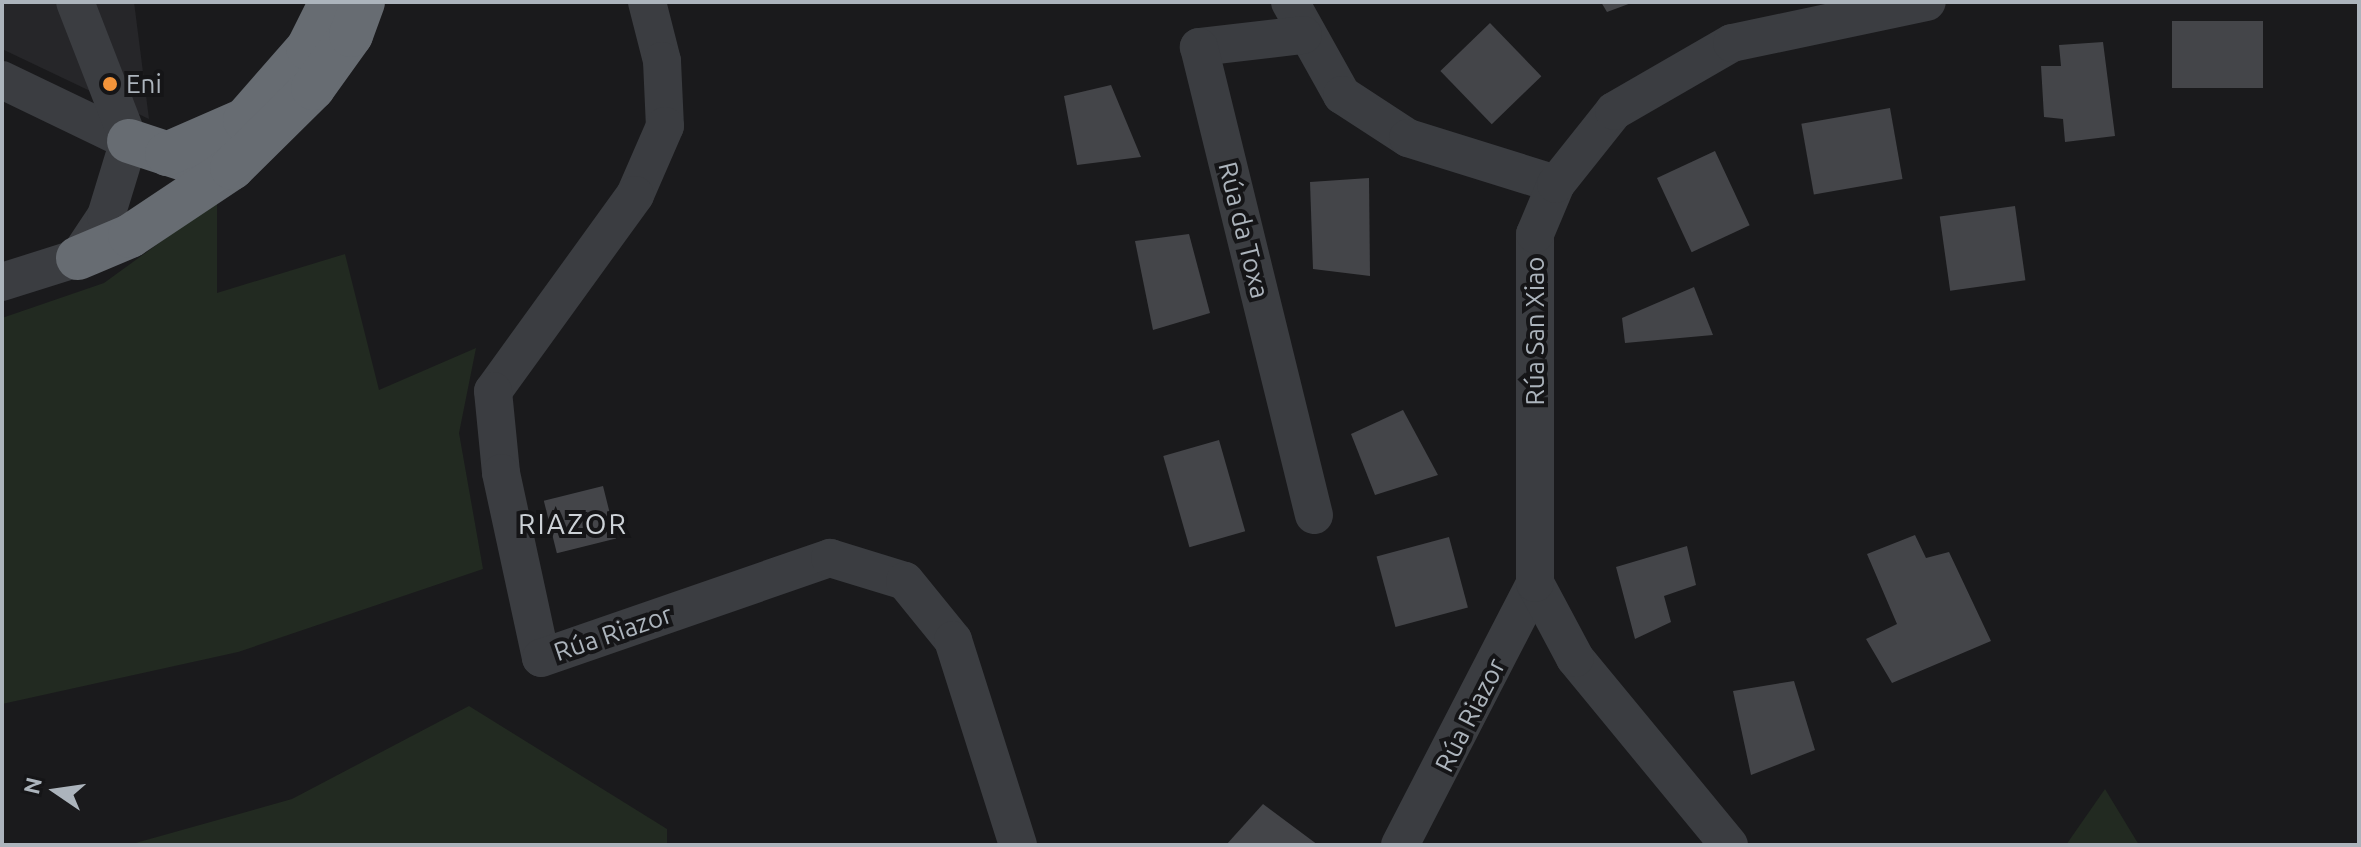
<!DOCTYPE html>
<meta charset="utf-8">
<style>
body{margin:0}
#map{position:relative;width:2361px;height:847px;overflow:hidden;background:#1a1a1c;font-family:Ubuntu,sans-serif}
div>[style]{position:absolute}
.built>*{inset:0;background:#262629}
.green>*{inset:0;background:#222a21}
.building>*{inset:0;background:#444549;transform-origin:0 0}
.minor>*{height:38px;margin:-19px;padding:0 19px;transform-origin:19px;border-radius:19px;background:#3b3d41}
.highway>*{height:44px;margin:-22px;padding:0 22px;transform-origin:22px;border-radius:22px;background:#676c72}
.dots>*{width:22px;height:22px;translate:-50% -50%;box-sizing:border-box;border:4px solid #151517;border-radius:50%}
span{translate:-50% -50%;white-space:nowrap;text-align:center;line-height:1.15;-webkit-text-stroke:8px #151517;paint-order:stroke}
.poi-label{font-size:26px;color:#acb4bc}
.left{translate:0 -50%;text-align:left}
.street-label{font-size:26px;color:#acb4bc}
.neighbourhood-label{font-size:28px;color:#cdd2d7;letter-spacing:2px}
.frame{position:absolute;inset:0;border:4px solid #acb4bc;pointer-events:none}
.north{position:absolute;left:16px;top:751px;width:80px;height:80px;-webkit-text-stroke:6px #151517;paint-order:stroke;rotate:283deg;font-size:22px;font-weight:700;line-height:32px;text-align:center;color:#acb4bc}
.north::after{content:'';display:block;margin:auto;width:28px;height:36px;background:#acb4bc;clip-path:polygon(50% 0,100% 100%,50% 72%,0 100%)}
</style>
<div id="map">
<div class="built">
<i style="clip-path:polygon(2px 2px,134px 2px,149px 119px,2px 49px)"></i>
</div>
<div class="green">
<i style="clip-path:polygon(217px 201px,217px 293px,345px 254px,379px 390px,476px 348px,459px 433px,483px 569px,238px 652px,2px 704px,2px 318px,104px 283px)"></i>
<i style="clip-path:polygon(469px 706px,667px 829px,667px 845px,132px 844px,292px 799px)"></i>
<i style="clip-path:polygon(2105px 789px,2139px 845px,2066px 845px)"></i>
</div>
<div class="building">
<i style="clip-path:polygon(1601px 2px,1634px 2px,1607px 12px)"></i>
<i style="left:2263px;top:21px;width:67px;height:91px;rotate:90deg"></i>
<i style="left:1490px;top:23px;width:74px;height:69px;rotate:46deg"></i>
<i style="clip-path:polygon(2103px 42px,2115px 136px,2065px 142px,2063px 119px,2044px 117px,2041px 66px,2061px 66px,2059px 45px)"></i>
<i style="clip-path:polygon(1111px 85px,1141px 157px,1077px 165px,1064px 96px)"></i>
<i style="left:1890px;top:108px;width:72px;height:90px;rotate:80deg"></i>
<i style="left:1715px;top:151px;width:82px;height:64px;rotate:65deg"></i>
<i style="clip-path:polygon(1369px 178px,1370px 276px,1313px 269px,1310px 182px)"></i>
<i style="left:2015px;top:206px;width:75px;height:76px;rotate:82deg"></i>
<i style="clip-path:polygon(1189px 234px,1210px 313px,1153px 330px,1135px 241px)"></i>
<i style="clip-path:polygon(1694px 287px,1713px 335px,1625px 343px,1622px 318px)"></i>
<i style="clip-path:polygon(1403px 410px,1438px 475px,1375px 495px,1351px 434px)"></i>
<i style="left:1219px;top:440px;width:95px;height:58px;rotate:74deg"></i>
<i style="left:603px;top:486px;width:54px;height:61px;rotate:76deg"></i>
<i style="clip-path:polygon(1915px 535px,1926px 558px,1949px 552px,1991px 641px,1892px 683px,1866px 639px,1897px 624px,1867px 554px)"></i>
<i style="left:1449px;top:537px;width:73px;height:75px;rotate:75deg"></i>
<i style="clip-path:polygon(1687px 546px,1696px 585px,1664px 596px,1671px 622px,1635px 639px,1616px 567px)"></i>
<i style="clip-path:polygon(1794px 681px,1815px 750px,1751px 775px,1733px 691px)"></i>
<i style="clip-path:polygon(1263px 804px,1318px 845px,1226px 845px)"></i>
</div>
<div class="minor">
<i style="left:647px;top:2px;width:61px;rotate:75.7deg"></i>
<i style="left:662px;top:61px;width:65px;rotate:87.4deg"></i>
<i style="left:665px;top:126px;width:75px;rotate:113.5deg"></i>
<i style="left:635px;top:195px;width:242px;rotate:125.9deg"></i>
<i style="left:493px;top:391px;width:82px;rotate:84.4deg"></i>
<i style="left:501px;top:473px;width:189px;rotate:77.8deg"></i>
<i style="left:541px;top:658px;width:306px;rotate:-19.1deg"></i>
<i style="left:830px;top:558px;width:78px;rotate:17deg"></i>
<i style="left:905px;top:581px;width:76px;rotate:50.9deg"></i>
<i style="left:953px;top:640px;width:215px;rotate:72.4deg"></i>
<i style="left:1290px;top:2px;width:107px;rotate:60.8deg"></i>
<i style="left:1342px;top:95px;width:79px;rotate:33.1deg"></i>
<i style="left:1408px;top:138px;width:155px;rotate:17.3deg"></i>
<i style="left:1303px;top:35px;width:105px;rotate:173.4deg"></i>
<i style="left:1199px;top:47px;width:482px;rotate:76.2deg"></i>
<i style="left:2px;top:80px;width:141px;rotate:25.7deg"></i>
<i style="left:2px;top:282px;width:80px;rotate:-17.5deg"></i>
<i style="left:78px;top:258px;width:50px;rotate:-56.3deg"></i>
<i style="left:106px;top:216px;width:78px;rotate:-73deg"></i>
<i style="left:129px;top:141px;width:149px;rotate:-111.2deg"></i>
<i style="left:1400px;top:845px;width:295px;rotate:-62.7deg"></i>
<i style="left:1729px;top:845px;width:242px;rotate:-129.5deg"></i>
<i style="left:1575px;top:658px;width:85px;rotate:-118.1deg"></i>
<i style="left:1535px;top:583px;width:349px;rotate:-90deg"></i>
<i style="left:1535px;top:234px;width:54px;rotate:-67.2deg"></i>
<i style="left:1556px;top:184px;width:93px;rotate:-51.5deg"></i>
<i style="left:1614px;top:111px;width:136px;rotate:-30deg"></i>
<i style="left:1732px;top:43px;width:199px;rotate:-11.9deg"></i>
</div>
<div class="highway">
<i style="left:129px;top:141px;width:71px;rotate:18.2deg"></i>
<i style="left:167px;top:154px;width:85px;rotate:-23.6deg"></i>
<i style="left:245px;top:120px;width:96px;rotate:-48.8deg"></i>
<i style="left:308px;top:48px;width:51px;rotate:-63.4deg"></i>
<i style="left:78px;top:258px;width:56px;rotate:-22.9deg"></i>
<i style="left:130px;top:236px;width:123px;rotate:-33.7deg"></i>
<i style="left:232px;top:168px;width:114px;rotate:-44.6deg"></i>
<i style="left:313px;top:88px;width:65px;rotate:-54.4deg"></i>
<i style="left:351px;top:35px;width:35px;rotate:-70deg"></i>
</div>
<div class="dots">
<i style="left:110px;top:84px;background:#f3943a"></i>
</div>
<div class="poi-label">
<span class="left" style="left:126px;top:84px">Eni</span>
</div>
<div class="street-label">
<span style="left:1244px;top:230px;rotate:76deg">Rúa da Toxa</span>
<span style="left:1535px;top:331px;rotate:-90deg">Rúa San Xiao</span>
<span style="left:613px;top:633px;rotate:-19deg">Rúa Riazor</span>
<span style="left:1470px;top:715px;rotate:-63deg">Rúa Riazor</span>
</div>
<div class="neighbourhood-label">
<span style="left:573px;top:524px">RIAZOR</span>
</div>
<div class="frame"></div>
<div class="north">N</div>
</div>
